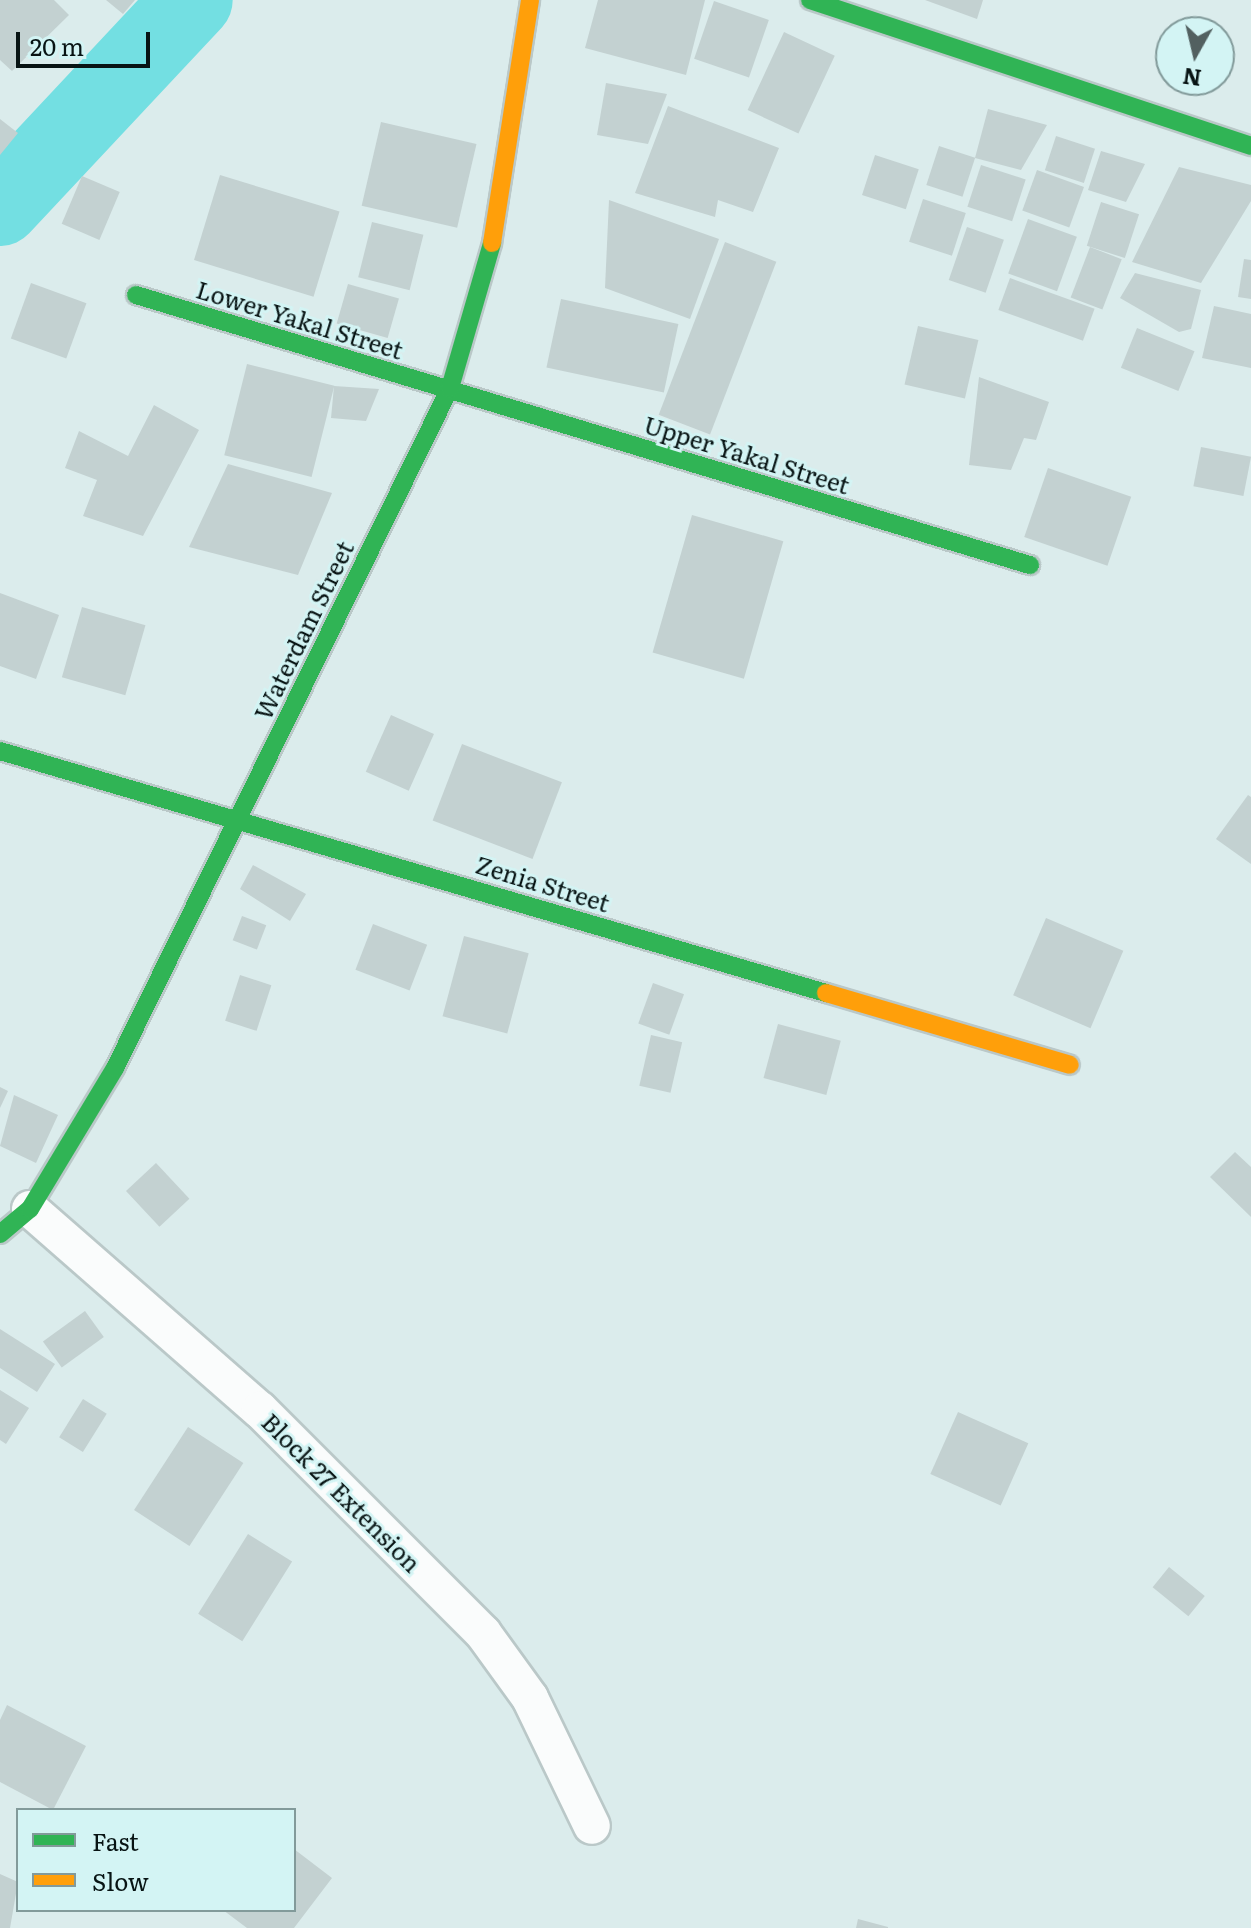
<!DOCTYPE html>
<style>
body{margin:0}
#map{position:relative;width:1251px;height:1928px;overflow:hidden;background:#dbecec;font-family:Literata,serif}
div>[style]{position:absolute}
.river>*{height:80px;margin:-40px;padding:0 40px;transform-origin:40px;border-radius:40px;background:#73dfe2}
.building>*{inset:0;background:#c3d1d1;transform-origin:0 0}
.roads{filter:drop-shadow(2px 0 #bac8c8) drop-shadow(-2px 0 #bac8c8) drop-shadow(0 2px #bac8c8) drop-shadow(0 -2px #bac8c8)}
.street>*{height:36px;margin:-18px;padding:0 18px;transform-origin:18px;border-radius:18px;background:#fafcfc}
.fast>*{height:18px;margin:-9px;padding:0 9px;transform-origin:9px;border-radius:9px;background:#30b455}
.slow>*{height:18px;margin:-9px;padding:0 9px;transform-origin:9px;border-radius:9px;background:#ff9f0a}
span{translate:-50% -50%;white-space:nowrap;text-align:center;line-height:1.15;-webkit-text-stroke:6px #d3f4f4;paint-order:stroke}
.street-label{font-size:24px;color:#081414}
.legend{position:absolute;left:16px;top:1808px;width:280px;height:104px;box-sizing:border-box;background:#d3f4f4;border:2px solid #829a9a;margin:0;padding:10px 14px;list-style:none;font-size:24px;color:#081414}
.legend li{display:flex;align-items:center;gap:16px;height:40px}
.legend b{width:40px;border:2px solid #829a9a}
.north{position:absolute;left:1155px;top:16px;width:80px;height:80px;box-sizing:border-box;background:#d3f4f4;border:2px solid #829a9a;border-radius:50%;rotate:188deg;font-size:22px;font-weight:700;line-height:32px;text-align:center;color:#081414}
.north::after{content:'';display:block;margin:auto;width:28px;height:36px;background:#526060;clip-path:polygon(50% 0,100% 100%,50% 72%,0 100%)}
.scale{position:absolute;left:16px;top:32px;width:134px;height:36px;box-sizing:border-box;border:4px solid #081414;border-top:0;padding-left:10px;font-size:24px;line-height:28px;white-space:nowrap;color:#081414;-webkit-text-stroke:6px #d3f4f4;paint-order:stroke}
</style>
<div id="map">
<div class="river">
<i style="left:0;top:206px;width:282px;rotate:-46.9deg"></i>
</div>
<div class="building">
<i style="clip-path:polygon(0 0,54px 0,69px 15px,12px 71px,0 60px)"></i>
<i style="clip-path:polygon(106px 0,135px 0,123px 14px)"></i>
<i style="clip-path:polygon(598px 0,705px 0,686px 75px,585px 48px)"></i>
<i style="clip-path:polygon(925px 0,983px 0,977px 19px)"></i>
<i style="left:714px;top:1px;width:58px;height:61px;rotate:19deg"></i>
<i style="left:784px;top:32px;width:56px;height:86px;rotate:25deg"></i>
<i style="clip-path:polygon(606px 83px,667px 94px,648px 144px,597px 135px)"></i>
<i style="clip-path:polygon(668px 106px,779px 148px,753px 212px,718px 200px,715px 217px,635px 193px)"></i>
<i style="clip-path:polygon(988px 109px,1047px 125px,1021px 170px,975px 158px)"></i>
<i style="clip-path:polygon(0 119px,18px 133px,0 155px)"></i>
<i style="left:381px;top:122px;width:98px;height:86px;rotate:13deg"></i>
<i style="left:1056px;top:136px;width:41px;height:36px;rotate:18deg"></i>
<i style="left:939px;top:146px;width:38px;height:41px;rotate:18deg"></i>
<i style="clip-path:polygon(1101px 151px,1145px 164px,1126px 202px,1088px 190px)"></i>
<i style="left:875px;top:155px;width:46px;height:42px;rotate:18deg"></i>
<i style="left:981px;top:165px;width:47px;height:44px;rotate:18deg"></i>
<i style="clip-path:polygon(1179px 167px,1251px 185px,1251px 201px,1201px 283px,1132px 262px)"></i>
<i style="left:1037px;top:170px;width:50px;height:43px;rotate:20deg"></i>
<i style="left:220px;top:175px;width:125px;height:89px;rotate:17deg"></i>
<i style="left:82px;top:176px;width:41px;height:52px;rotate:23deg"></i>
<i style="left:923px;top:199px;width:45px;height:45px;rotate:18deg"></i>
<i style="clip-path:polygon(609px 200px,719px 239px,690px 319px,605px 288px)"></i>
<i style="left:1101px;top:202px;width:40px;height:46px;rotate:18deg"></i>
<i style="left:1028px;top:219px;width:52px;height:58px;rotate:20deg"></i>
<i style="left:372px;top:222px;width:53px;height:57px;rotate:14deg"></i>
<i style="left:967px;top:227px;width:39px;height:56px;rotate:19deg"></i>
<i style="left:725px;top:242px;width:55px;height:185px;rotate:21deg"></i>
<i style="left:1090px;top:247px;width:34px;height:54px;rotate:21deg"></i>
<i style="clip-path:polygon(1244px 259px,1251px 260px,1251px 299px,1238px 297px)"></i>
<i style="clip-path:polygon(1135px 273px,1201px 290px,1191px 329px,1179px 332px,1120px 298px)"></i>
<i style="left:1010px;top:278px;width:90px;height:34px;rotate:20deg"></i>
<i style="left:31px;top:283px;width:59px;height:59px;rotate:20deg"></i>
<i style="left:348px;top:284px;width:53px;height:41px;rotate:16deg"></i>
<i style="left:561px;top:299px;width:120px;height:70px;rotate:12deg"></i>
<i style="clip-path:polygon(1214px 306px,1251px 314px,1251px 368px,1202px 358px)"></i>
<i style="left:918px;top:326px;width:62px;height:60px;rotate:13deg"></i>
<i style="left:1137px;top:328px;width:62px;height:43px;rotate:22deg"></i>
<i style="left:247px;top:364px;width:90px;height:94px;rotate:14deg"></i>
<i style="clip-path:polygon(979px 377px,1049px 402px,1036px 440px,1024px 438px,1011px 470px,969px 465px)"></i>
<i style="clip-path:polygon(334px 386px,379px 389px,366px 421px,331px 418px)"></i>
<i style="clip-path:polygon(154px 405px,199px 430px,143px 536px,83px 516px,97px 480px,65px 468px,79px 431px,128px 456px)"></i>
<i style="left:1201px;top:447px;width:51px;height:40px;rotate:11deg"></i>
<i style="clip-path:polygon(228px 464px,332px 493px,298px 575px,189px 547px)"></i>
<i style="left:1048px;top:468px;width:88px;height:73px;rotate:19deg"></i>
<i style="left:692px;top:515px;width:95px;height:143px;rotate:16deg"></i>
<i style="clip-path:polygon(0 593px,59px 615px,36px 679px,0 666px)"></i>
<i style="left:82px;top:607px;width:66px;height:73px;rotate:16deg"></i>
<i style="left:391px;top:715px;width:47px;height:62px;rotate:24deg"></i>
<i style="left:462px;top:744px;width:107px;height:82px;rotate:21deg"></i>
<i style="clip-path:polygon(1248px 795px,1251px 797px,1251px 864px,1216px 839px)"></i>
<i style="clip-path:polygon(253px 865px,306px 894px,290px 921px,240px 889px)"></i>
<i style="left:242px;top:916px;width:26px;height:26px;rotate:21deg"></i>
<i style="left:1046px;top:918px;width:84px;height:84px;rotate:23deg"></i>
<i style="left:373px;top:924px;width:58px;height:49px;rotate:21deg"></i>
<i style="left:464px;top:936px;width:67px;height:83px;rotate:15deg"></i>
<i style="left:240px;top:975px;width:33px;height:48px;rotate:18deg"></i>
<i style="left:653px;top:983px;width:33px;height:43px;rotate:20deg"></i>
<i style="left:778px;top:1024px;width:65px;height:56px;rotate:15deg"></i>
<i style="left:651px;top:1035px;width:32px;height:52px;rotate:13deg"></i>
<i style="clip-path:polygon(0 1087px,8px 1091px,0 1108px)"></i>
<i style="clip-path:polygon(14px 1095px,58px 1115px,36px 1163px,0 1146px)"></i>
<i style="clip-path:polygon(1235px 1152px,1251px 1167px,1251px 1217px,1210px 1177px)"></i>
<i style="left:156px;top:1163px;width:49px;height:41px;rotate:47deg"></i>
<i style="left:85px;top:1311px;width:32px;height:52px;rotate:54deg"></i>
<i style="clip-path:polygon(0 1329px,55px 1364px,37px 1392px,0 1368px)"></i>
<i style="clip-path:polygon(0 1390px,29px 1408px,6px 1444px,0 1440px)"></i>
<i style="left:83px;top:1399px;width:28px;height:45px;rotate:32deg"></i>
<i style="left:958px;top:1412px;width:77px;height:68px;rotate:24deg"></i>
<i style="left:188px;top:1427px;width:66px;height:99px;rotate:33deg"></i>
<i style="left:248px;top:1534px;width:52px;height:94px;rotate:32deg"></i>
<i style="left:1169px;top:1567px;width:46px;height:26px;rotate:39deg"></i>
<i style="clip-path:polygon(7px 1705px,86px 1746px,53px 1810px,0 1782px,0 1720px)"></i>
<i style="clip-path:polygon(294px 1849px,332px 1878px,294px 1928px,247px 1928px,223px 1910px,294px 1910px)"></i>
<i style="clip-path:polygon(0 1874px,18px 1882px,10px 1928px,0 1928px)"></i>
<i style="clip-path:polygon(858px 1919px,888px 1927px,888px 1928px,856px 1928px)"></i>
</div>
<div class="roads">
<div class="street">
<i style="left:30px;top:1209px;width:305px;rotate:41.2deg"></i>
<i style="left:260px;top:1410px;width:315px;rotate:45deg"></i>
<i style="left:483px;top:1633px;width:80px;rotate:54.1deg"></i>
<i style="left:530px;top:1698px;width:142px;rotate:64.2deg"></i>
</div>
<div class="fast">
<i style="left:810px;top:0;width:465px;rotate:18.3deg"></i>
<i style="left:136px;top:295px;width:934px;rotate:16.81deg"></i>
<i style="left:0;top:751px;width:861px;rotate:16.33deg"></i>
<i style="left:0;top:1234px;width:39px;rotate:-40deg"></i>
<i style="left:30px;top:1209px;width:165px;rotate:-58.9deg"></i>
<i style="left:115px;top:1068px;width:758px;rotate:-63.77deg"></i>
<i style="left:450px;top:388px;width:151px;rotate:-73.8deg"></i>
</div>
<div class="slow">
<i style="left:492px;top:243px;width:246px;rotate:-81.1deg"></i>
<i style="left:826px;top:993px;width:254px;rotate:16.4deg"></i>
</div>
</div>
<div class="street-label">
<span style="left:300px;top:319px;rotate:17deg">Lower Yakal Street</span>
<span style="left:747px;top:454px;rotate:17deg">Upper Yakal Street</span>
<span style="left:303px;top:630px;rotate:-64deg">Waterdam Street</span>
<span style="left:543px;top:883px;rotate:17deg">Zenia Street</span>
<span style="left:342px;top:1492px;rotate:45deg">Block 27 Extension</span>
</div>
<ul class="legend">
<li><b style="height:10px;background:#30b455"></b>Fast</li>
<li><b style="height:10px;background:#ff9f0a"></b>Slow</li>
</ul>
<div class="north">N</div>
<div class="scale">20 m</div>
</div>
